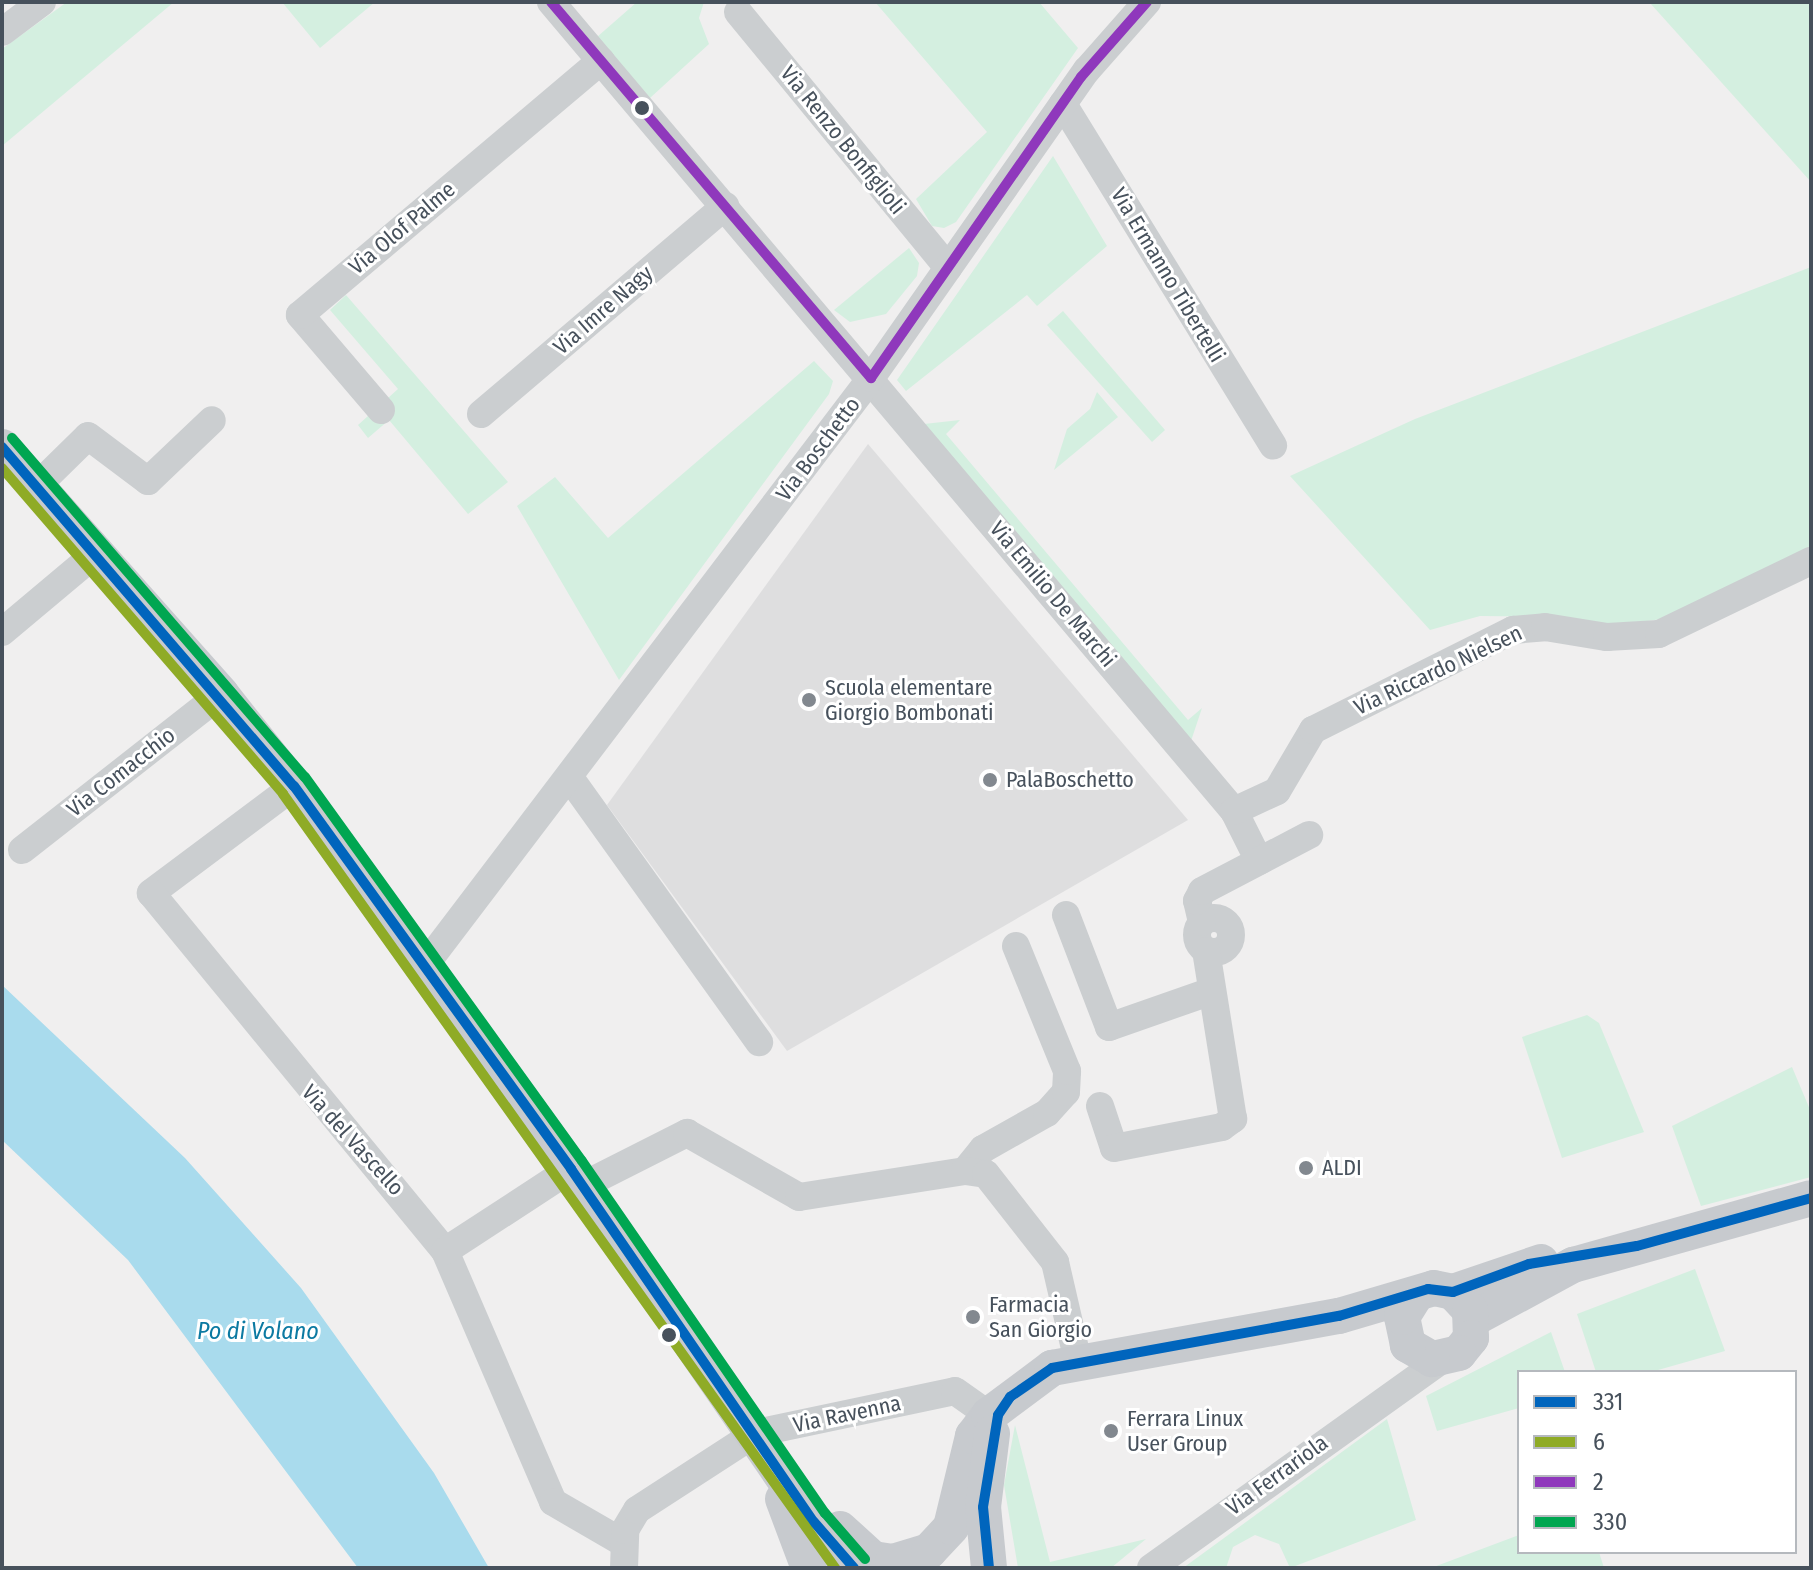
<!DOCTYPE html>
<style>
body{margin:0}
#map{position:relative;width:1813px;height:1570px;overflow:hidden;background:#f0efef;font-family:"Fira Sans Condensed",sans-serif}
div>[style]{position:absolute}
.education>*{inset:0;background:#dededf}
.green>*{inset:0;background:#d4efe0}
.water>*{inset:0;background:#a9dbed}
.minor>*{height:28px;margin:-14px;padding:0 14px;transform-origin:14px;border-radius:14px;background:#cbced0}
.minor>.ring{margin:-14px;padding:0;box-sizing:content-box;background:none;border:28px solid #cbced0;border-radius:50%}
.major>*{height:36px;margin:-18px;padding:0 18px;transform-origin:18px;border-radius:18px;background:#c7cace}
.bus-1>*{height:10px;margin:-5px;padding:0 5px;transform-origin:5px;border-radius:5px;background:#0065bd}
.bus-2>*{height:10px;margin:-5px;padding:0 5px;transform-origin:5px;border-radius:5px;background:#8fab26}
.bus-3>*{height:10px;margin:-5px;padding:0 5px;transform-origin:5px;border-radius:5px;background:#8f38bc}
.bus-4>*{height:10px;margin:-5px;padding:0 5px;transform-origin:5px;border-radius:5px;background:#00a651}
.dots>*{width:22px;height:22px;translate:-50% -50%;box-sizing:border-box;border:4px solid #fff;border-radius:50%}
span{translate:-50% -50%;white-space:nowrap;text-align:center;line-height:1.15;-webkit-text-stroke:6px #fff;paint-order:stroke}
.street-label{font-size:22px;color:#47515c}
.poi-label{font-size:22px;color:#47515c}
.left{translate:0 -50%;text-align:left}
.water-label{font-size:24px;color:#0c7aa2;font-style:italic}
.frame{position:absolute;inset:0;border:4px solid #47515c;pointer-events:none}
.legend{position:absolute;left:1517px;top:1370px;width:280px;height:184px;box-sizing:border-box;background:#fff;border:2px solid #b5b9be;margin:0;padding:10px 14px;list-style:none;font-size:24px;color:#47515c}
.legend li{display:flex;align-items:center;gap:16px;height:40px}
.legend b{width:40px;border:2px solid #b5b9be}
</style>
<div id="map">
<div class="education">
<i style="clip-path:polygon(868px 444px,1188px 820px,787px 1051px,607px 805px)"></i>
</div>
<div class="green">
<i style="clip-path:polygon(67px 2px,174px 2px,2px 146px,2px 49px)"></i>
<i style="clip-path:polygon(282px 2px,375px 2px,320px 48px)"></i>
<i style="clip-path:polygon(637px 2px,704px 2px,699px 18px,709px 44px,650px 98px,597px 37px)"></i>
<i style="clip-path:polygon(875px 2px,1039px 2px,1078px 48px,956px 222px,944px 228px,932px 226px,916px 199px,987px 132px)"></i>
<i style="clip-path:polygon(1811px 2px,1811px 182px,1650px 3px)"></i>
<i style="clip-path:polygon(1053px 156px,1107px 246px,1037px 306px,1027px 295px,906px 391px,897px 380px)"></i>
<i style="clip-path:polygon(909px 248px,919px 263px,917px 276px,886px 314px,850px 322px,834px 310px)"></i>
<i style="clip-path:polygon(1811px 267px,1811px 549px,1661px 619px,1608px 627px,1566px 617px,1480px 616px,1430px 630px,1290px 476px,1415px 419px)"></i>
<i style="clip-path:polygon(346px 295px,508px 482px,468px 514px,389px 420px,368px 438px,358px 425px,398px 389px,330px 310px)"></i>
<i style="clip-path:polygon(1063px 311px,1165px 430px,1152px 442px,1047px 325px)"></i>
<i style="clip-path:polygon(814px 361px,833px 381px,829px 394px,619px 680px,517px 506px,555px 477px,608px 538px)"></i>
<i style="clip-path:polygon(1097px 392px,1118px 417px,1054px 470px,1067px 429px,1090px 409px)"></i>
<i style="clip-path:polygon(960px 420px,946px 434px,1188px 720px,1202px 708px,1191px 741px,924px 424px)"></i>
<i style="clip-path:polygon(1587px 1015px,1599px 1023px,1644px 1132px,1562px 1158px,1522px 1037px)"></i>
<i style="clip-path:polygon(1792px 1067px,1811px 1112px,1811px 1177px,1701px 1206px,1672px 1126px)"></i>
<i style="clip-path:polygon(1695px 1269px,1725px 1351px,1651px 1372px,1596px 1372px,1577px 1314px)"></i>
<i style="clip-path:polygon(1551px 1332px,1565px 1372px,1519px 1372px,1519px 1408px,1437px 1431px,1426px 1396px)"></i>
<i style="clip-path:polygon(1387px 1419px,1416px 1520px,1290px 1568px,1279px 1544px,1255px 1535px,1233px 1547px,1226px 1568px,1183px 1568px)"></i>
<i style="clip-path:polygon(1015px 1425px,1050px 1562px,1146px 1539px,1111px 1568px,1018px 1568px,1004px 1485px)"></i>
<i style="clip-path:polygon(1519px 1535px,1519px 1552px,1599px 1552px,1604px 1568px,1431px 1568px)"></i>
</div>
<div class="water">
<i style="clip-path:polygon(2px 985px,185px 1158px,301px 1288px,434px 1473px,489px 1568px,358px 1568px,128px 1260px,2px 1140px)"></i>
</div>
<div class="minor">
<i style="left:551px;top:2px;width:1059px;rotate:49.83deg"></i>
<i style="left:1234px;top:811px;width:56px;rotate:63.4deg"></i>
<i style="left:738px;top:12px;width:331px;rotate:50.6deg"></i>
<i style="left:2px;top:32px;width:50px;rotate:-36.9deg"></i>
<i style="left:1063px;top:104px;width:401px;rotate:58.4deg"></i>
<i style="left:381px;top:410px;width:125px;rotate:-130.5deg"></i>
<i style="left:300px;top:315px;width:394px;rotate:-40.2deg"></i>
<i style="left:481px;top:414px;width:321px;rotate:-40.4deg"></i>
<i style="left:37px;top:486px;width:71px;rotate:-44.4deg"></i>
<i style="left:88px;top:436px;width:75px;rotate:36.9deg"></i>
<i style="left:148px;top:481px;width:88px;rotate:-43.6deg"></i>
<i style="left:2px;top:632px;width:123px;rotate:-40deg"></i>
<i style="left:570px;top:778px;width:325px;rotate:54.4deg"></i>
<i style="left:294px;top:786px;width:179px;rotate:143.2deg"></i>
<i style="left:151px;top:893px;width:463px;rotate:50.6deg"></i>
<i style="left:445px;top:1251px;width:273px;rotate:66.7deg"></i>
<i style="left:553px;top:1502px;width:80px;rotate:30.1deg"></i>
<i style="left:1234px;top:811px;width:47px;rotate:-24.9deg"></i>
<i style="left:1277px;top:791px;width:71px;rotate:-59.5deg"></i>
<i style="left:1313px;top:730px;width:224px;rotate:-26.6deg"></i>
<i style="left:1513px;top:630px;width:32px;rotate:-5deg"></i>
<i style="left:1545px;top:627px;width:63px;rotate:9.2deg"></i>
<i style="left:1607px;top:637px;width:52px;rotate:-3.3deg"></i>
<i style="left:1659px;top:634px;width:169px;rotate:-25.7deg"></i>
<i style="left:22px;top:850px;width:253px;rotate:-38.1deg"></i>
<i style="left:1066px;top:915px;width:120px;rotate:69deg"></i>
<i style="left:1109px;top:1027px;width:106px;rotate:-19.3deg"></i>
<i class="ring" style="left:1197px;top:918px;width:6px;height:6px"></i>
<i style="left:1202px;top:922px;width:22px;rotate:-103deg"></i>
<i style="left:1197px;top:901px;width:11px;rotate:-63deg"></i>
<i style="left:1202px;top:891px;width:121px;rotate:-27.6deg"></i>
<i style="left:425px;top:965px;width:737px;rotate:-52.77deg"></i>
<i style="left:871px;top:378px;width:376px;rotate:-55deg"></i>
<i style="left:1087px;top:70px;width:91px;rotate:-48.6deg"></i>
<i style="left:1100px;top:1106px;width:44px;rotate:71.6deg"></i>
<i style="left:1114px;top:1148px;width:110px;rotate:-11deg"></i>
<i style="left:1222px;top:1127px;width:14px;rotate:-36deg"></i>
<i style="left:1233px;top:1119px;width:170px;rotate:-99.1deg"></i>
<i style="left:965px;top:1171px;width:28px;rotate:-51deg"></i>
<i style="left:983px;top:1149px;width:73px;rotate:-29.4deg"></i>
<i style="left:1047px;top:1113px;width:28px;rotate:-48deg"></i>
<i style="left:1066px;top:1092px;width:21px;rotate:-87deg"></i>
<i style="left:1067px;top:1071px;width:135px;rotate:-112.2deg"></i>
<i style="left:582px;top:1186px;width:118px;rotate:-26.8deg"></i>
<i style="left:687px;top:1133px;width:129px;rotate:29.7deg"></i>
<i style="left:799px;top:1197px;width:168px;rotate:-8.9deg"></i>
<i style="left:965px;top:1171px;width:21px;rotate:8deg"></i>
<i style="left:986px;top:1174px;width:112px;rotate:51.9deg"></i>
<i style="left:1055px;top:1262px;width:103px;rotate:77deg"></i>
<i style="left:445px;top:1251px;width:150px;rotate:-33.1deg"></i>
<i style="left:624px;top:1568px;width:38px;rotate:-88deg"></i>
<i style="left:625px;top:1530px;width:23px;rotate:-59deg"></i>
<i style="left:637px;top:1510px;width:142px;rotate:-32.9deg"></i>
<i style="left:756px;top:1433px;width:203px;rotate:-11.9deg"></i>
<i style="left:955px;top:1391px;width:42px;rotate:35.2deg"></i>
<i style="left:1151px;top:1568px;width:357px;rotate:-35.6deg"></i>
</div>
<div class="major">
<i style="left:2px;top:447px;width:330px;rotate:48.4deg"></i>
<i style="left:221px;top:694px;width:117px;rotate:51.6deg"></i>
<i style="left:294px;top:786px;width:473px;rotate:54.1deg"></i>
<i style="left:571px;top:1169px;width:429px;rotate:55.5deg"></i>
<i style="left:814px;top:1522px;width:61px;rotate:49deg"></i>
<i style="left:1453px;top:1292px;width:93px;rotate:-18.8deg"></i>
<i style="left:1473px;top:1319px;width:114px;rotate:-28.4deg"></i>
<i style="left:1573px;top:1265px;width:247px;rotate:-15.7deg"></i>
<i style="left:783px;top:1499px;width:74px;rotate:69.4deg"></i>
<i style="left:840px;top:1529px;width:45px;rotate:42.3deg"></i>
<i style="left:873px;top:1559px;width:20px;rotate:9deg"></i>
<i style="left:893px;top:1562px;width:38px;rotate:-17deg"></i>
<i style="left:929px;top:1551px;width:33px;rotate:-47deg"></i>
<i style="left:951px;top:1527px;width:94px;rotate:-76.4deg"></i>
<i style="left:973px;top:1436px;width:26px;rotate:-53deg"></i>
<i style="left:989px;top:1415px;width:79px;rotate:-36.7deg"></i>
<i style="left:1052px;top:1368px;width:292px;rotate:-10.3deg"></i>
<i style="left:1339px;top:1316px;width:99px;rotate:-16.4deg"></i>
<i style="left:1434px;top:1288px;width:19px;rotate:12deg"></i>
<i style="left:1453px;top:1292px;width:25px;rotate:47deg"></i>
<i style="left:1470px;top:1310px;width:28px;rotate:88deg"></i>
<i style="left:1471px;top:1338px;width:19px;rotate:129deg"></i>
<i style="left:1459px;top:1353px;width:28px;rotate:167deg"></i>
<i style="left:1432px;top:1359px;width:28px;rotate:-150deg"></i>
<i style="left:1408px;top:1345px;width:29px;rotate:-102deg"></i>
<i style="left:1402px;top:1317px;width:26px;rotate:-58deg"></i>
<i style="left:989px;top:1568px;width:61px;rotate:-95.6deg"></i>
<i style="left:983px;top:1507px;width:74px;rotate:-83deg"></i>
</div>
<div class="bus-1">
<i style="left:2px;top:447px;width:447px;rotate:49.3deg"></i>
<i style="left:294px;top:786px;width:473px;rotate:54.1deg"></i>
<i style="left:571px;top:1169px;width:429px;rotate:55.5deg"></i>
<i style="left:814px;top:1522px;width:61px;rotate:49deg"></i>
<i style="left:989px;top:1568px;width:61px;rotate:-95.6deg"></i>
<i style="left:983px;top:1507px;width:93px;rotate:-80.7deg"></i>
<i style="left:998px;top:1415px;width:22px;rotate:-56deg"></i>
<i style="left:1010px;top:1397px;width:51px;rotate:-34.6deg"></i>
<i style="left:1052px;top:1368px;width:292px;rotate:-10.3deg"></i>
<i style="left:1339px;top:1316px;width:93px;rotate:-16.9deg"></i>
<i style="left:1428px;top:1289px;width:25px;rotate:7deg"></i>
<i style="left:1453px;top:1292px;width:81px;rotate:-20.2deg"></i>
<i style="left:1529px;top:1264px;width:109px;rotate:-9.5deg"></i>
<i style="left:1637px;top:1246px;width:180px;rotate:-15.4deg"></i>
</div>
<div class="bus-2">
<i style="left:2px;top:468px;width:430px;rotate:49.2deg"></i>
<i style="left:283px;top:794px;width:951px;rotate:54.5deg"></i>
</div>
<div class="bus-3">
<i style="left:551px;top:2px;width:494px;rotate:49.6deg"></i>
<i style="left:871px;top:378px;width:367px;rotate:-55.1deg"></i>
<i style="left:1081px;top:77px;width:100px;rotate:-48.7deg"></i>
</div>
<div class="bus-4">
<i style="left:12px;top:438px;width:448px;rotate:49.2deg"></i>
<i style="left:305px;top:777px;width:473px;rotate:54.2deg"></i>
<i style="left:582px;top:1161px;width:428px;rotate:55.4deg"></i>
<i style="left:825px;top:1513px;width:61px;rotate:49deg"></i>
</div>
<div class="dots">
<i style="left:642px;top:108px;background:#47515c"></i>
<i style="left:809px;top:700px;background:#82888f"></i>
<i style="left:990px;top:780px;background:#82888f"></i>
<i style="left:1306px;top:1168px;background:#82888f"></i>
<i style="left:973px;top:1317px;background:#82888f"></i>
<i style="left:669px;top:1335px;background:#47515c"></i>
<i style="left:1111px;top:1431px;background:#82888f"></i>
</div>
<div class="street-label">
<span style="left:843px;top:140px;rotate:51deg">Via Renzo Bonfiglioli</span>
<span style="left:402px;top:228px;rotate:-40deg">Via Olof Palme</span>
<span style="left:1168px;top:275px;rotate:59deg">Via Ermanno Tibertelli</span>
<span style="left:603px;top:310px;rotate:-41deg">Via Imre Nagy</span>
<span style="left:818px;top:449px;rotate:-53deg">Via Boschetto</span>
<span style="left:1053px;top:594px;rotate:50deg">Via Emilio De Marchi</span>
<span style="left:1438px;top:670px;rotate:-25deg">Via Riccardo Nielsen</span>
<span style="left:121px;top:772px;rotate:-38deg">Via Comacchio</span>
<span style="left:353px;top:1140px;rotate:48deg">Via del Vascello</span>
<span style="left:847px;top:1414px;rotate:-12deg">Via Ravenna</span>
<span style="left:1277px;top:1475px;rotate:-36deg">Via Ferrariola</span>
</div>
<div class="poi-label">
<span class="left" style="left:825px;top:700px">Scuola elementare<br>Giorgio Bombonati</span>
<span class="left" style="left:1006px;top:780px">PalaBoschetto</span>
<span class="left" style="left:1322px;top:1168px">ALDI</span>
<span class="left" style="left:989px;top:1317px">Farmacia<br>San Giorgio</span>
<span class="left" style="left:1127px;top:1431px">Ferrara Linux<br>User Group</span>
</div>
<div class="water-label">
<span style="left:258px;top:1332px">Po di Volano</span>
</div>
<div class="frame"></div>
<ul class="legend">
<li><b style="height:10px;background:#0065bd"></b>331</li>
<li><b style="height:10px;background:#8fab26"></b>6</li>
<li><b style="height:10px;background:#8f38bc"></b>2</li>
<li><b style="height:10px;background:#00a651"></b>330</li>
</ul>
</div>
